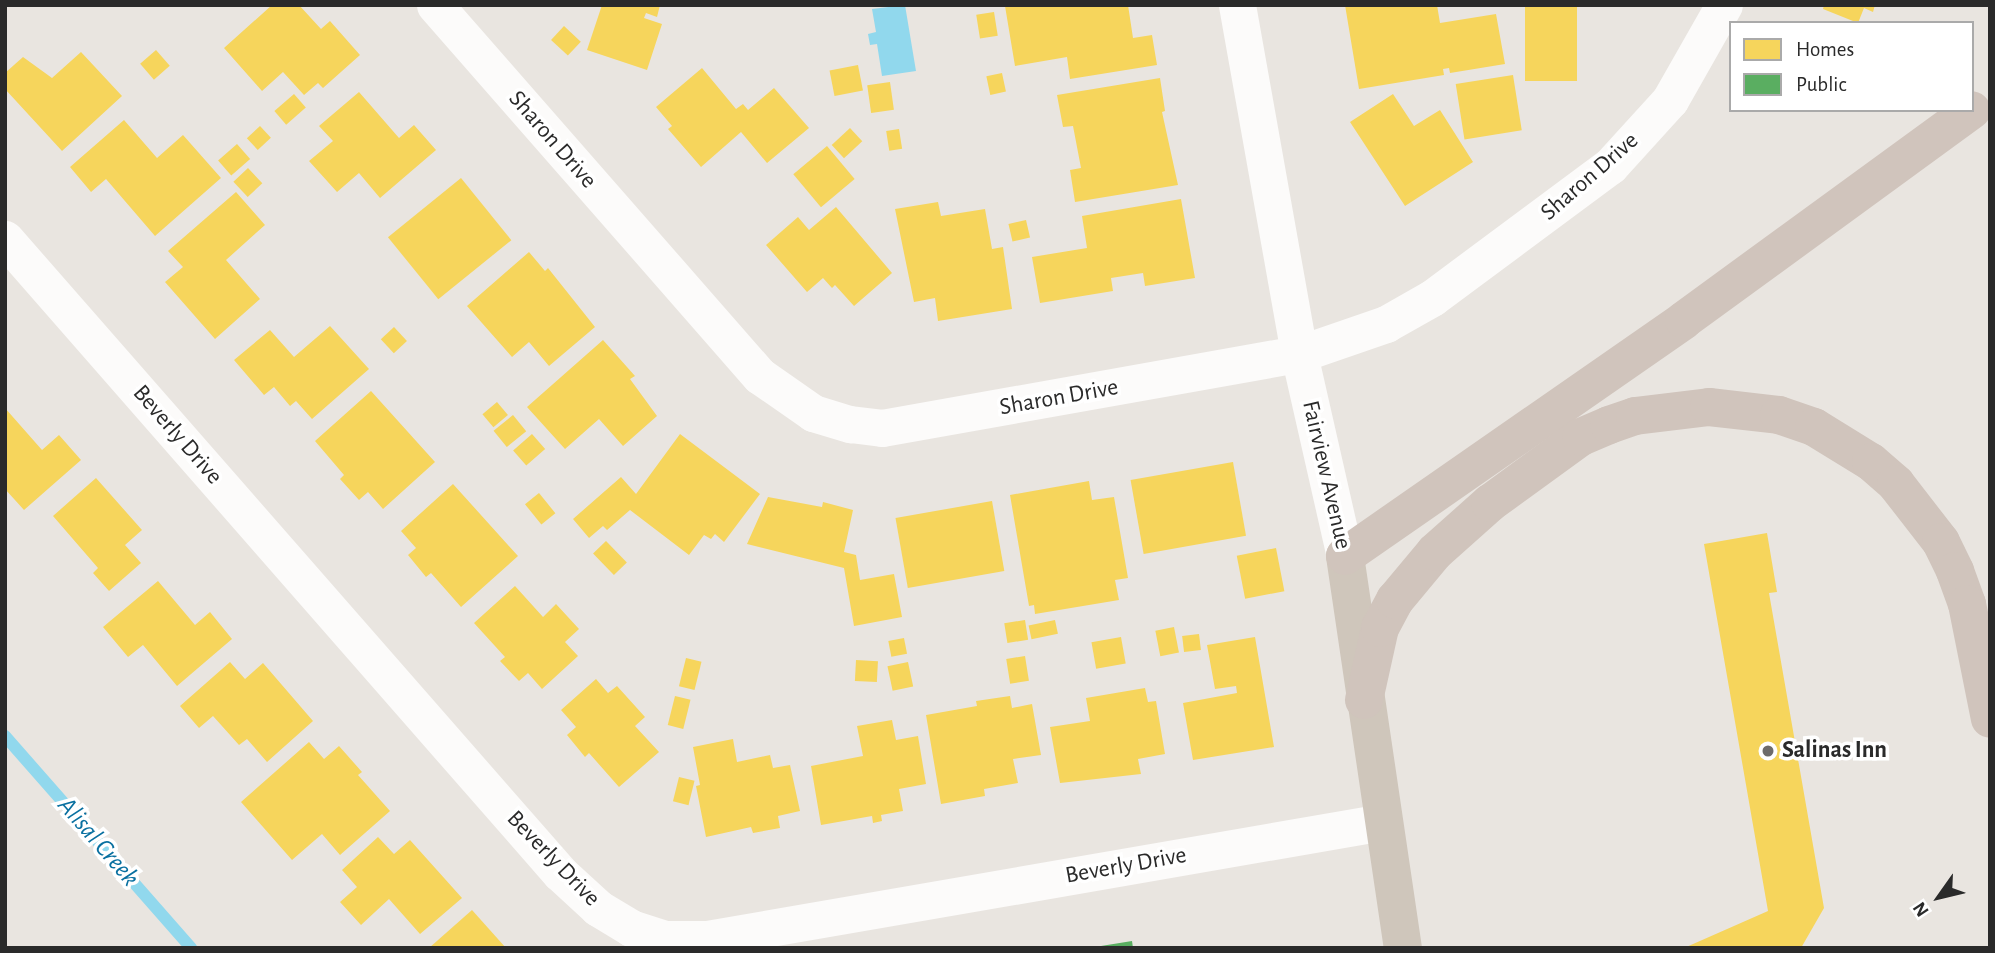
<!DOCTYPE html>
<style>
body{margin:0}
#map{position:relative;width:1995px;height:953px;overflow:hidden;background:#e9e5e0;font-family:"Alegreya Sans",sans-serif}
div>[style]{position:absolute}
.water>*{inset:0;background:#91d8ed}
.homes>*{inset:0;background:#f6d55c;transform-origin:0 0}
.public>*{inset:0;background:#5aae61}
.stream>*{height:12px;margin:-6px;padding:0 6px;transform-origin:6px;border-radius:6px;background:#91d8ed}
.minor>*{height:37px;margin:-18.5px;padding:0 18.5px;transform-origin:18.5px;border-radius:18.5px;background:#fcfbfa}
.trunk>*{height:38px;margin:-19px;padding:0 19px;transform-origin:19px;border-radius:19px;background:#cfc6bb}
.motorway>*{height:38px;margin:-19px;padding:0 19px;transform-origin:19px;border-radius:19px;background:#d0c4bc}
.dots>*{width:19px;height:19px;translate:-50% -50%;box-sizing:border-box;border:4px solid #fff;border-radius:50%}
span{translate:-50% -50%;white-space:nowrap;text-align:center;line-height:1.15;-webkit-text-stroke:7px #fff;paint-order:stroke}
.street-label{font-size:24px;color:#2a2a2a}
.poi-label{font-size:24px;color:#2a2a2a;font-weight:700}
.left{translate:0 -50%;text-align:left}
.water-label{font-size:26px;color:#0970a0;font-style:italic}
.frame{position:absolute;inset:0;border:7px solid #2a2a2a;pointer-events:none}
.legend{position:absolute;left:1729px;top:21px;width:245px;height:91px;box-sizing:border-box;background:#fff;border:2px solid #aaa;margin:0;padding:9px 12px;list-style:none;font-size:21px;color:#2a2a2a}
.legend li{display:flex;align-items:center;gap:14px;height:35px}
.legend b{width:35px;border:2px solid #aaa}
.north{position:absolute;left:1904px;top:862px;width:70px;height:70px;-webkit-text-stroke:5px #fff;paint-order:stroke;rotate:236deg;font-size:19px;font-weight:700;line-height:28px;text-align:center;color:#2a2a2a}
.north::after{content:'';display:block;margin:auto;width:24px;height:32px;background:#2a2a2a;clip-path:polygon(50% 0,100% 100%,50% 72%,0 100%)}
</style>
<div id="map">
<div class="water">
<i style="clip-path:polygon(905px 5px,916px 71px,882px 76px,877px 44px,870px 45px,868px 34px,876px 32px,872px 9px)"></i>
</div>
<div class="homes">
<i style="clip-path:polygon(272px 5px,299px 5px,321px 29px,330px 21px,360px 55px,323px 88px,318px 83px,304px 95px,283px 72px,262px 91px,224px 48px)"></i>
<i style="clip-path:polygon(602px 5px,660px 5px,657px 17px,646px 13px,644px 18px,662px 24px,647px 70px,587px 50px)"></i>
<i style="clip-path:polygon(1128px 5px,1133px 38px,1152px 35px,1157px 65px,1070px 79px,1067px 57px,1015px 66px,1005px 6px)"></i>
<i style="clip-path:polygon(1345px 5px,1437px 5px,1440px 23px,1496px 14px,1505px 64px,1450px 73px,1449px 68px,1443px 69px,1444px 75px,1359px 89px)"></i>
<i style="left:1525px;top:5px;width:52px;height:76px"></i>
<i style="clip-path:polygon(1824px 5px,1875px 5px,1873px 12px,1864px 8px,1858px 23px,1823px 9px)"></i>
<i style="left:994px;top:12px;width:24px;height:18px;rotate:81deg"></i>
<i style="left:564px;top:26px;width:23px;height:19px;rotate:43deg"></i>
<i style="left:156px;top:50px;width:21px;height:21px;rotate:49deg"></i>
<i style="clip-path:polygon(81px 52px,122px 96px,62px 151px,5px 89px,5px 73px,23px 57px,52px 78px)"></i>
<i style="left:858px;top:65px;width:26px;height:29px;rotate:79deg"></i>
<i style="clip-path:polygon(702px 68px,736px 109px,743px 104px,748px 110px,774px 88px,809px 128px,767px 163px,741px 132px,701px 167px,668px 129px,672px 126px,656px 107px)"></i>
<i style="left:1002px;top:73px;width:19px;height:16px;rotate:78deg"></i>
<i style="left:1513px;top:75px;width:56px;height:58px;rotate:81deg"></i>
<i style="clip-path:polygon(1160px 78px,1165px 111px,1162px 112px,1178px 185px,1075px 202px,1070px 170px,1081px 168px,1073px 126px,1063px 127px,1057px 95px)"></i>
<i style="left:890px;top:82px;width:28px;height:23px;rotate:82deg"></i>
<i style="clip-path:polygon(359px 92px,399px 138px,414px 125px,436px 150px,380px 198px,359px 173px,337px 192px,309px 161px,333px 141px,319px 126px)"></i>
<i style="left:294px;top:94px;width:18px;height:26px;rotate:49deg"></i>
<i style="clip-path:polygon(1393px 94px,1414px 126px,1440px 110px,1473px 162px,1405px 206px,1350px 122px)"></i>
<i style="clip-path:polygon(124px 120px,157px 158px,183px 135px,221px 178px,155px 236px,106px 179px,91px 192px,70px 167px)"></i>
<i style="left:260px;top:126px;width:16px;height:18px;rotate:47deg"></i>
<i style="left:850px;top:128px;width:18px;height:25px;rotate:47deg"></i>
<i style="left:899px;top:129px;width:20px;height:13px;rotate:81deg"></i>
<i style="left:237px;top:144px;width:20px;height:25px;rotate:49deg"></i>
<i style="left:827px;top:146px;width:43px;height:44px;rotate:50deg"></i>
<i style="left:248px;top:168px;width:21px;height:20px;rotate:47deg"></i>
<i style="left:461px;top:178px;width:80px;height:94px;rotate:51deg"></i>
<i style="clip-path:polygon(236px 192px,265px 225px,226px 260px,260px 299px,215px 339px,165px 282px,183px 267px,168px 251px)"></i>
<i style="clip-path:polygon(1181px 199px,1195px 278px,1145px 286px,1143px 273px,1111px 278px,1113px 291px,1040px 303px,1032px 257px,1087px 248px,1082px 216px)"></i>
<i style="clip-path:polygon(938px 202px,941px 216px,985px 209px,992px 249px,1003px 247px,1012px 309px,938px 321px,935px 298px,914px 302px,895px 209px)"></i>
<i style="clip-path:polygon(836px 207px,892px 273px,854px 306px,835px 285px,832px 288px,823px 278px,807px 292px,766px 245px,798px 217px,809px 230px)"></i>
<i style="left:1026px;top:220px;width:18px;height:18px;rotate:77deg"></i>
<i style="clip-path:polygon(529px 252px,545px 271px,548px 268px,595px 327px,549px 366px,529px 342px,512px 357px,467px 306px)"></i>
<i style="clip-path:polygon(330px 326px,369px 369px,312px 419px,296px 401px,290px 406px,274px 387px,264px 395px,234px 360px,270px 330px,294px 357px)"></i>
<i style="left:394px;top:327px;width:19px;height:18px;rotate:47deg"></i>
<i style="clip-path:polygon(603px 340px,635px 376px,630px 379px,657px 416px,623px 446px,599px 419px,565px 449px,527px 407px)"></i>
<i style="clip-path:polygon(371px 391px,435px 462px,383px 509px,368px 492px,359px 500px,340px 479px,344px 475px,315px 441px)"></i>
<i style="left:497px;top:402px;width:17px;height:19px;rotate:50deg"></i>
<i style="clip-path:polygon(5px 408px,42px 450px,59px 435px,81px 460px,24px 510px,5px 489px)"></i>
<i style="left:513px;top:415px;width:21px;height:25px;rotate:51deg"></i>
<i style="left:532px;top:434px;width:20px;height:25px;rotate:49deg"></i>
<i style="clip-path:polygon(680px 434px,760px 494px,724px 542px,715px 534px,711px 539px,704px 535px,689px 555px,630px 510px,607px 530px,603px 526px,589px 538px,573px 519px,621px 477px,636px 494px)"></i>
<i style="left:1233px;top:462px;width:75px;height:104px;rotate:80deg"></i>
<i style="clip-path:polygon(96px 478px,142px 530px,125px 545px,141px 563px,109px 591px,93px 573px,98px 568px,53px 516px)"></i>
<i style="clip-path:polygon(1089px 481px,1092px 500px,1114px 497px,1128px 578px,1115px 580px,1119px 600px,1035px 614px,1034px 605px,1029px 606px,1010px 495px)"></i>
<i style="clip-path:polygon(453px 484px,518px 556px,461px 607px,431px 573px,426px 577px,408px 555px,416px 548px,401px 531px)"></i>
<i style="left:539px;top:493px;width:26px;height:18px;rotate:51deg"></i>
<i style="clip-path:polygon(768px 497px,822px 507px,823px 502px,853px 510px,844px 552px,856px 555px,860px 580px,894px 574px,902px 617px,854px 626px,844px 568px,747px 544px)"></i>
<i style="left:992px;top:501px;width:71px;height:98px;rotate:80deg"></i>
<i style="clip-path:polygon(1767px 533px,1777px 592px,1769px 593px,1824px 908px,1801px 948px,1684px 948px,1768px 911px,1704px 544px)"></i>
<i style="left:606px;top:541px;width:30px;height:18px;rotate:46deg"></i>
<i style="left:1276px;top:548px;width:44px;height:40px;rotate:79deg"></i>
<i style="clip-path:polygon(158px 581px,195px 625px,210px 612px,232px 639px,177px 686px,143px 645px,128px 657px,103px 627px)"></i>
<i style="clip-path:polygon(515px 586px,543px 617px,556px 604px,579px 629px,565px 642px,578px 656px,542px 689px,528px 673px,519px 681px,500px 661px,505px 657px,474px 623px)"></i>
<i style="left:1025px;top:620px;width:20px;height:21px;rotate:81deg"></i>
<i style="left:1055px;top:620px;width:14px;height:27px;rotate:78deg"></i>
<i style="left:1174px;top:627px;width:26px;height:19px;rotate:79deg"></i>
<i style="left:1199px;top:634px;width:16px;height:17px;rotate:83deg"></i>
<i style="left:1121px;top:637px;width:27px;height:30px;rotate:80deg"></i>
<i style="clip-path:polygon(1255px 637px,1274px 747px,1193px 760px,1183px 703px,1237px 693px,1236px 686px,1215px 689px,1207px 645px)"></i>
<i style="left:904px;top:638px;width:16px;height:16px;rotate:79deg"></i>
<i style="left:1025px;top:656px;width:25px;height:19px;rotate:81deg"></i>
<i style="left:686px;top:658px;width:16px;height:29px;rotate:14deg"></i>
<i style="left:856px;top:660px;width:22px;height:21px;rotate:3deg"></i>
<i style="clip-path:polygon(230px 662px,245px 679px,263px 663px,313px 721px,267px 762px,247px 739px,239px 745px,213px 716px,199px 728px,180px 706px)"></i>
<i style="left:908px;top:662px;width:25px;height:21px;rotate:78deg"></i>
<i style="clip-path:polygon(596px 679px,608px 693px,617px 686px,645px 717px,635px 726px,659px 752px,619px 787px,589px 753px,585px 757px,567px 735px,576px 727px,561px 710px)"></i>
<i style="clip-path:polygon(1145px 688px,1148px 702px,1156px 701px,1165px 754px,1138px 759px,1141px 774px,1060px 783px,1050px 727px,1090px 721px,1086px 698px)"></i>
<i style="left:675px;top:696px;width:16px;height:30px;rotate:14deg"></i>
<i style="clip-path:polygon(1010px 696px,1012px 708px,1032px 704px,1041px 755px,1013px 759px,1018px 783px,984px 789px,985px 796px,941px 804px,926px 715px,977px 706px,976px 701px)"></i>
<i style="clip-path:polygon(892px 720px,896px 740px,918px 736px,926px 784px,899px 789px,903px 811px,881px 815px,882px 821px,873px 823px,872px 816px,821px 825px,811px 766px,863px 756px,857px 726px)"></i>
<i style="clip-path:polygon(733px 739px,737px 762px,770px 755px,773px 768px,790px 765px,800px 811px,778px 816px,780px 828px,753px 833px,751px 827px,706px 837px,696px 786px,700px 785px,693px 747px)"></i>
<i style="clip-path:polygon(309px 742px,324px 759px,339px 746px,362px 772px,358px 775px,390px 811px,340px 855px,322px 834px,292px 860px,241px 802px)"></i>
<i style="left:679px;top:777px;width:16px;height:25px;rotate:14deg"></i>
<i style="clip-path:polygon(378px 837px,394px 854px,410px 840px,462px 898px,420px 934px,389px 899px,361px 925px,340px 902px,357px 887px,342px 870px)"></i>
<i style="clip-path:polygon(472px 910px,506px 948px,429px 948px)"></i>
</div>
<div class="public">
<i style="clip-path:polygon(1132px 941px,1133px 948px,1101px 948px,1101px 946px)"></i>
</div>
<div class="stream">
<i style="left:5px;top:736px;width:282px;rotate:48.7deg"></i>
</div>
<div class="minor">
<i style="left:435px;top:5px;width:493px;rotate:48.8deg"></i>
<i style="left:760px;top:376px;width:65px;rotate:34.9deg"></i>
<i style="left:813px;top:413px;width:39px;rotate:17deg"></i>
<i style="left:850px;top:424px;width:32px;rotate:7deg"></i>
<i style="left:882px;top:428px;width:424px;rotate:-10.1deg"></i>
<i style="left:1299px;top:354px;width:92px;rotate:-19deg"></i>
<i style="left:1386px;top:324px;width:53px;rotate:-29.5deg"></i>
<i style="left:1432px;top:298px;width:222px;rotate:-36.6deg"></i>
<i style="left:1610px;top:166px;width:89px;rotate:-47.7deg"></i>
<i style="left:1670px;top:100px;width:109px;rotate:-60.4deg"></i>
<i style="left:1237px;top:5px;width:354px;rotate:79.9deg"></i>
<i style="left:1299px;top:354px;width:207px;rotate:77.2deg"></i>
<i style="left:5px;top:239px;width:843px;rotate:48.8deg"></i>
<i style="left:560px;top:873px;width:52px;rotate:42.6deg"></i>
<i style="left:598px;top:908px;width:39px;rotate:31deg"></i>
<i style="left:631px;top:928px;width:36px;rotate:18deg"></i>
<i style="left:665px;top:939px;width:42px"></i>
<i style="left:707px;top:939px;width:686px;rotate:-9.82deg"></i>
</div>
<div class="trunk">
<i style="left:1345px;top:556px;width:396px;rotate:81.6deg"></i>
</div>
<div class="motorway">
<i style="left:1345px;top:556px;width:413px;rotate:-34.8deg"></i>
<i style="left:1684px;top:320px;width:356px;rotate:-36.1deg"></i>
<i style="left:1364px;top:700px;width:74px;rotate:-77.5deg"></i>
<i style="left:1380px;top:628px;width:32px;rotate:-62deg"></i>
<i style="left:1395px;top:600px;width:62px;rotate:-50.2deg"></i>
<i style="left:1435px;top:552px;width:74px;rotate:-41.7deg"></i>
<i style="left:1490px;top:503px;width:112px;rotate:-36deg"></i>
<i style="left:1581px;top:437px;width:30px;rotate:-23deg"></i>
<i style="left:1609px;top:425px;width:28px;rotate:-19deg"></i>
<i style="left:1635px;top:416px;width:75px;rotate:-6.9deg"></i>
<i style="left:1709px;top:407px;width:70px;rotate:6.5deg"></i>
<i style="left:1779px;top:415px;width:37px;rotate:19deg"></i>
<i style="left:1814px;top:427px;width:67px;rotate:31.6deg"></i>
<i style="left:1871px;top:462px;width:33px;rotate:41deg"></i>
<i style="left:1896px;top:484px;width:73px;rotate:52.2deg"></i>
<i style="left:1941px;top:542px;width:32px;rotate:64deg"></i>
<i style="left:1955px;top:571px;width:35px;rotate:70deg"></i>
<i style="left:1967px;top:604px;width:117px;rotate:78.7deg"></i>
</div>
<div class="dots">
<i style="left:1768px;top:751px;background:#6d6b6a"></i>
</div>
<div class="street-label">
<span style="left:552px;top:140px;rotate:49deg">Sharon Drive</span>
<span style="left:1590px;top:177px;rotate:-41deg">Sharon Drive</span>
<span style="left:1059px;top:398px;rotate:-10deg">Sharon Drive</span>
<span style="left:177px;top:435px;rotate:49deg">Beverly Drive</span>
<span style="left:1326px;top:475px;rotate:77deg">Fairview Avenue</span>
<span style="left:553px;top:859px;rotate:46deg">Beverly Drive</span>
<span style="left:1126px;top:866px;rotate:-10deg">Beverly Drive</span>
</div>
<div class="poi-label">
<span class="left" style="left:1782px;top:751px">Salinas Inn</span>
</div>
<div class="water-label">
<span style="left:98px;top:842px;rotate:49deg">Alisal Creek</span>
</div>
<div class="frame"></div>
<ul class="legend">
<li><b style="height:19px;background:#f6d55c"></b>Homes</li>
<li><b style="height:19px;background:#5aae61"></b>Public</li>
</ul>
<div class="north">N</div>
</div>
